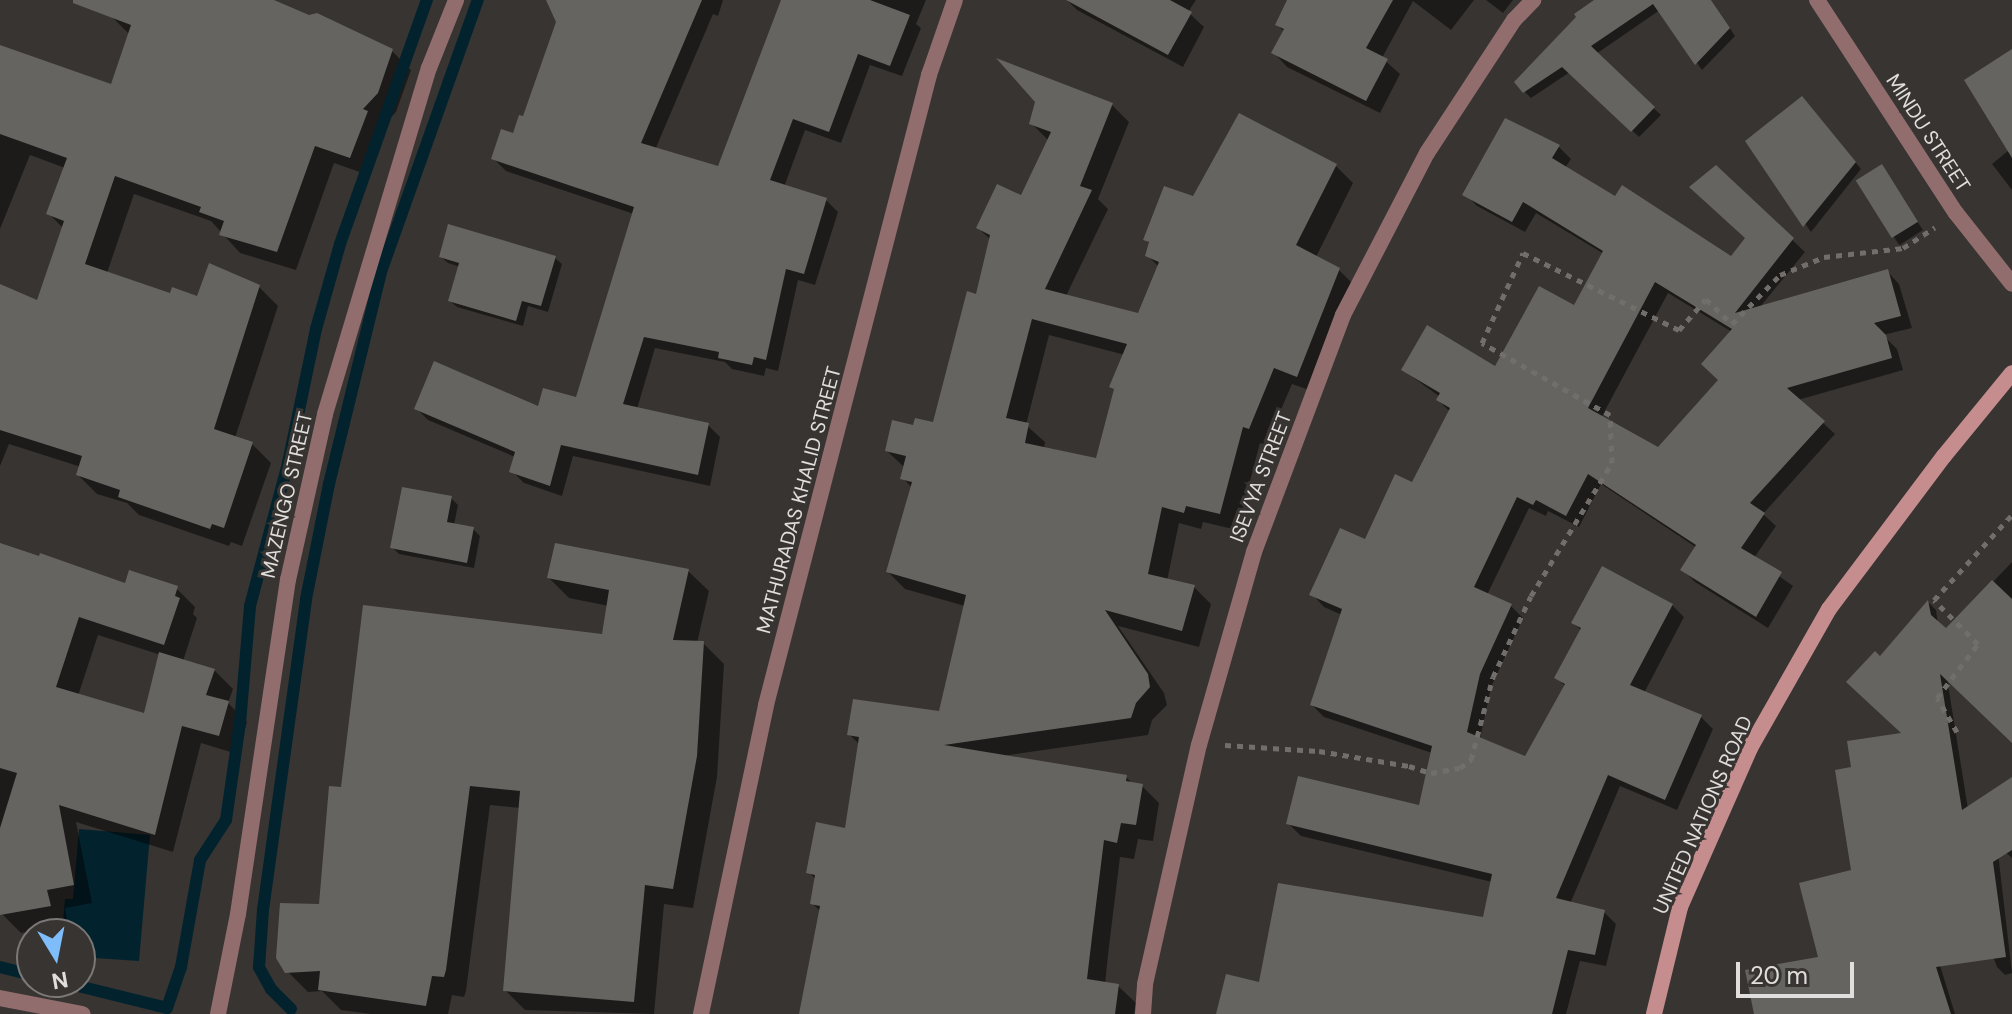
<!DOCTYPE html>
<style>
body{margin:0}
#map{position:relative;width:2012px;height:1014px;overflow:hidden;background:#383432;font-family:"DM Sans",sans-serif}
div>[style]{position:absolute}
.water>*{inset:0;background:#02232d}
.shadow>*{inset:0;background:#0007;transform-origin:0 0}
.stream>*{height:12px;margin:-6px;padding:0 6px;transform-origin:6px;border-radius:6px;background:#02232d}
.building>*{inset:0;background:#666460;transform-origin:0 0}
.path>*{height:5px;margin-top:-2.5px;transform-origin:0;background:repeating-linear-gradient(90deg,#716e6c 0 6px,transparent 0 12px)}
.street>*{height:16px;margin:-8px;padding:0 8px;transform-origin:8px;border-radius:8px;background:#916d6e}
.secondary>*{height:16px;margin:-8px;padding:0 8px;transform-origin:8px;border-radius:8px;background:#c58d8e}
span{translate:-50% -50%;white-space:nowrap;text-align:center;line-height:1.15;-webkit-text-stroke:6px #383432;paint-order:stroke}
.street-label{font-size:20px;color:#e1dfde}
.north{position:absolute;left:16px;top:918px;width:80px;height:80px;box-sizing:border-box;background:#383432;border:2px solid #7c7877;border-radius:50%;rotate:170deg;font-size:22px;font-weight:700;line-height:32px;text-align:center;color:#e1dfde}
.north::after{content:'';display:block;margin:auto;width:28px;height:36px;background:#7fbdfa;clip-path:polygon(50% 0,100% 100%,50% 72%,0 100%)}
.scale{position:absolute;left:1736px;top:962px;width:118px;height:36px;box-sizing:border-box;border:4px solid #e1dfde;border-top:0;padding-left:10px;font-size:24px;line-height:28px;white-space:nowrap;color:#e1dfde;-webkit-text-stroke:6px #383432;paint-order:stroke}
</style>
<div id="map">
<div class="water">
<i style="clip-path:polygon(79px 829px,150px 835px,139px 961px,80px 957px,80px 934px,62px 934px,65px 899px,73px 899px)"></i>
</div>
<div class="shadow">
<i style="clip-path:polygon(117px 0,268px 0,392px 51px,411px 70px,396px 112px,382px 127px,386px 132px,368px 175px,334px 163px,296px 270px,240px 253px,211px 221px,134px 194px,107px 273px,172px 295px,198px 298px,259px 287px,278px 306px,235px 438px,252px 444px,271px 463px,242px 546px,231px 542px,229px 546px,139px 515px,127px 503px,97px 494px,78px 475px,81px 467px,9px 444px,0 466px,0 286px,38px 302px,64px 229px,48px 213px,65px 168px,30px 155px,0 229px,0 51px,112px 86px,130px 35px,111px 16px)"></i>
<i style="clip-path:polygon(554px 0,723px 0,718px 16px,713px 14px,655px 150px,719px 169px,783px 0,926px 0,916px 24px,921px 28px,902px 76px,870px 65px,841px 143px,805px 130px,784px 187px,826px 200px,838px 212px,815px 285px,798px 280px,778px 371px,766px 368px,764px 376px,732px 369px,725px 362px,655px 348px,637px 409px,708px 425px,720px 437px,710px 486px,573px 456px,562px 496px,524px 483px,512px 471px,515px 457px,428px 420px,416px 408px,539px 409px,578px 399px,634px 214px,506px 171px,494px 159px,515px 135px,524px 118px,559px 22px)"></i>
<i style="clip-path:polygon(1067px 0,1196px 0,1188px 12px,1204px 27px,1183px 67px,1077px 10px)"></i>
<i style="clip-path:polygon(1289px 0,1474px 0,1451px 30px,1413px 1px,1382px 58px,1400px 74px,1380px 113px,1287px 67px,1274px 53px,1285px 32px,1277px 25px)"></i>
<i style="clip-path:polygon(1486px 0,1513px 0,1503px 13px)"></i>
<i style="clip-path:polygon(1597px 0,1711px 0,1735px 36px,1702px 70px,1660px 10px,1596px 54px,1661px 115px,1639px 137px,1570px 72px,1531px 98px,1525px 92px)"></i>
<i style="clip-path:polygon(2012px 52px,2012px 190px,1992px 164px,2009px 150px)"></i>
<i style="clip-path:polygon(evenodd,1112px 105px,1129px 122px,1098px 199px,1108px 209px,1066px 296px,1139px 315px,1159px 267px,1147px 255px,1151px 245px,1145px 239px,1194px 198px,1336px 166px,1353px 183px,1316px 257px,1338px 269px,1356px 287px,1315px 392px,1292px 384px,1266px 445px,1260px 443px,1237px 530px,1203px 522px,1201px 529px,1179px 523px,1167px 581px,1194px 587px,1211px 604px,1199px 647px,1118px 626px,1164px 693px,1167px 705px,1152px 720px,1148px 735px,1002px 756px,1126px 777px,1133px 784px,1142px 786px,1159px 803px,1153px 841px,1138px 839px,1134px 859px,1120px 857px,1108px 955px,1105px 984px,1118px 986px,1136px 1003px,1134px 1014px,801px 1014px,821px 912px,812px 903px,816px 880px,809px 872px,847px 830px,859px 744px,849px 734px,941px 713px,965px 606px,905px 589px,888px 572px,912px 488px,903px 478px,905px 468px,887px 451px,914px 428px,935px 425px,978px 296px,991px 240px,978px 228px,1022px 198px,1049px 141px,1031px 123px,1112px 105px,1049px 335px,1125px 355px,1112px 387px,1116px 391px,1098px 460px,1044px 449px,1045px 442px,1026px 425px,1049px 335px)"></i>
<i style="clip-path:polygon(1808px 105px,1861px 169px,1811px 232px,1748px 142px)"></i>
<i style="clip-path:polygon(evenodd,1506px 120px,1559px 147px,1571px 159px,1565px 168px,1616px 199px,1731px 259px,1747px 239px,1716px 167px,1805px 252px,1760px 307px,1887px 271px,1899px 284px,1912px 328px,1883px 335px,1897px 349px,1903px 370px,1798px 400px,1835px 434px,1763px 514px,1776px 526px,1754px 558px,1793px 586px,1768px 628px,1695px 582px,1683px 570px,1697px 548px,1601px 484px,1579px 527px,1548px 511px,1546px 516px,1529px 508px,1487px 595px,1511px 606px,1523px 618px,1491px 687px,1480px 739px,1526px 759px,1565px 686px,1557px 678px,1582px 631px,1573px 623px,1672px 605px,1684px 617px,1644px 693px,1701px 717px,1713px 729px,1677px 810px,1620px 786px,1570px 904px,1604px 912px,1616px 924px,1606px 966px,1580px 961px,1566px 1014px,1218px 1014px,1261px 985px,1485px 919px,1492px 882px,1301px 836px,1288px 823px,1421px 807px,1432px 753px,1324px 717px,1312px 705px,1342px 615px,1324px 607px,1312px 594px,1366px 542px,1413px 485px,1450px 412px,1438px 400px,1440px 397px,1403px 370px,1496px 368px,1575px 307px,1604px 254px,1536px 213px,1525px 232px,1477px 206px,1465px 194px,1506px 120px,1668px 293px,1732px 332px,1720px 380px,1658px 450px,1601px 418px,1668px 293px)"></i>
<i style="left:1882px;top:167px;width:75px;height:28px;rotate:57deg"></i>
<i style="clip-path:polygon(441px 257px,555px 258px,562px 264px,548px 312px,528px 306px,523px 326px,457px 307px,450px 301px,460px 267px,448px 263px)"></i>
<i style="clip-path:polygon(451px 498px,458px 505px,454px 525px,473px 529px,480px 536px,474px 568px,399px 554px,392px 547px)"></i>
<i style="clip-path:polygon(evenodd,0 544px,126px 586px,176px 588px,195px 607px,193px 614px,197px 618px,183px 661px,214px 670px,233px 689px,228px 703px,247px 722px,237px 754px,201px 743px,173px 852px,76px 822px,92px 903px,65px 908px,68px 924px,21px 933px,2px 914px,0 905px,0 544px,98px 635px,161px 655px,146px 716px,78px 696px,98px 635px)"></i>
<i style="clip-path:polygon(2012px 562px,2012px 741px,1947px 678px,1968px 809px,2012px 779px,2012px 858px,1997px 844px,2012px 973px,2005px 975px,1997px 967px,1943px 828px,1902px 842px,1955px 1014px,1757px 1014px,1820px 958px,1853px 872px,1853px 769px,1904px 734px,1880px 659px,1929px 603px,1936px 610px,1938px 624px,1946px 631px)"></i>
<i style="clip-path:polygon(688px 571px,709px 591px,697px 643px,703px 643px,724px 664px,717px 777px,693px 908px,664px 904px,654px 1014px,525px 1010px,505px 990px,520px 808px,490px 805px,466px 991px,464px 997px,452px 995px,448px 1014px,371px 1014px,341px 1010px,322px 991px,308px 992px,287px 971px,320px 906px,342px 789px,604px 636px,609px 606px,569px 598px,549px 578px)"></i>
</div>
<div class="stream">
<i style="left:0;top:967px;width:33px;rotate:14deg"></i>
<i style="left:62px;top:982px;width:108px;rotate:13.9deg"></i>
<i style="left:167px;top:1008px;width:43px;rotate:-71.1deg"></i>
<i style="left:181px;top:967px;width:109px;rotate:-79.9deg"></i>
<i style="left:200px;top:860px;width:48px;rotate:-57deg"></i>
<i style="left:226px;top:820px;width:98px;rotate:-81.8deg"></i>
<i style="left:240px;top:723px;width:117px;rotate:-85.1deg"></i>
<i style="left:250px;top:606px;width:148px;rotate:-75.1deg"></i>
<i style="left:288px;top:463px;width:137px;rotate:-78.2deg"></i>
<i style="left:316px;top:329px;width:88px;rotate:-74.2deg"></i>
<i style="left:340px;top:244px;width:259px;rotate:-70.4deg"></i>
<i style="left:291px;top:1009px;width:28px;rotate:-135deg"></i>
<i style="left:271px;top:989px;width:25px;rotate:-119deg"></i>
<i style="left:259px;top:967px;width:57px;rotate:-86deg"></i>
<i style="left:263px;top:910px;width:314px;rotate:-82.1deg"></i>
<i style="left:306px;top:599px;width:117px;rotate:-78.7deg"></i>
<i style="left:329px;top:484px;width:221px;rotate:-76.2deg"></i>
<i style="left:382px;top:269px;width:286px;rotate:-70.4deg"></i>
</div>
<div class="building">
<i style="clip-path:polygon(73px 0,274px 0,309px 15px,317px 13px,393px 49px,378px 93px,363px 109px,368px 111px,350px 158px,315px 146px,277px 252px,219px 235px,224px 221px,199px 212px,201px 207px,115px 176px,85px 264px,170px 293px,172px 287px,197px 296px,209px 263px,260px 285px,214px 429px,253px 442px,224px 528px,212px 524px,210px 529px,118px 497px,120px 490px,76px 475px,82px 456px,0 430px,0 284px,37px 300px,64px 221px,46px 214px,67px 158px,0 134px,0 45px,111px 84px,131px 25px,73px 3px)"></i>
<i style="clip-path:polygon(546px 0,702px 0,641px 143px,718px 166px,781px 0,870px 0,910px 15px,890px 66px,858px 54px,829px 132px,793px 119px,770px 180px,827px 198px,804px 274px,786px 269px,766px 360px,754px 357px,752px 365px,718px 358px,719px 352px,644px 337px,623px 404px,709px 423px,698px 475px,561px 445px,550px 486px,509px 472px,515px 452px,414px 409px,434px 361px,538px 406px,543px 388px,576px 397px,634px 207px,491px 159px,501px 129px,513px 133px,519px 115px,523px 116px,556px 22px)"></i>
<i style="clip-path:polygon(1066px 0,1170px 0,1192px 12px,1168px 55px)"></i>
<i style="clip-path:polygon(1287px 0,1393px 0,1366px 48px,1388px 59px,1366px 101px,1271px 53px,1284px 29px,1275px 25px)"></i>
<i style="clip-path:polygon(1594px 0,1711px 0,1730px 28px,1695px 65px,1653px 4px,1591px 46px,1655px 107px,1631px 132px,1562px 67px,1523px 93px,1514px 82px,1576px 17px,1574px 14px)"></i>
<i style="clip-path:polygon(2012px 49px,2012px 158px,1964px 80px)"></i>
<i style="clip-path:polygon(evenodd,996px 58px,1113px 103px,1080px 186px,1092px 190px,1045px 289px,1138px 313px,1159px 262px,1145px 256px,1149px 242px,1143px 240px,1164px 186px,1193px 196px,1239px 113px,1337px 164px,1296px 245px,1340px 268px,1297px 377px,1274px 368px,1249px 429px,1243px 427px,1220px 514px,1186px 506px,1184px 513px,1162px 507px,1148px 574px,1195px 585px,1182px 631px,1105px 610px,1148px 674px,1150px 687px,1136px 703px,1131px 718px,944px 745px,1127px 775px,1126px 781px,1143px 784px,1136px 825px,1121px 823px,1117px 843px,1104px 840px,1092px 937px,1087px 979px,1119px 984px,1115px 1014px,799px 1014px,820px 906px,810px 904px,815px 875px,806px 873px,816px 822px,845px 828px,859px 737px,847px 735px,853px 699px,939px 711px,966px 595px,886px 572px,912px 482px,900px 479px,906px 456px,885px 451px,892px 420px,913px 425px,915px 418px,933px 422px,967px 291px,976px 294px,990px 235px,976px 228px,997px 184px,1021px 195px,1051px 132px,1029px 124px,1035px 102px,996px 58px,1032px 319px,1127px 344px,1109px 387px,1114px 389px,1096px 458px,1025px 443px,1029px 423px,1006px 418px,1032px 319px)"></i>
<i style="clip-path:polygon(1802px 96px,1856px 162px,1803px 227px,1745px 141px)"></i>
<i style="clip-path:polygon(evenodd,1505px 118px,1560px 145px,1552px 158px,1615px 196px,1622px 185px,1731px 256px,1745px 238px,1689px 187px,1716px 165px,1794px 238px,1735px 313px,1888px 269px,1901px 316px,1874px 323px,1886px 335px,1892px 358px,1787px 388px,1825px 421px,1750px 503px,1765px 513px,1741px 548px,1782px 572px,1756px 617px,1680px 570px,1696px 545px,1588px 474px,1566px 516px,1536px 500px,1533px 505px,1517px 497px,1474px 587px,1512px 604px,1480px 674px,1467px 732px,1525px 756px,1565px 684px,1554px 678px,1581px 628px,1571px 623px,1602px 566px,1673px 604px,1630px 685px,1702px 715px,1665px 800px,1608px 775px,1556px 898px,1605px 910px,1595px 955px,1568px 950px,1552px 1014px,1216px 1014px,1226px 974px,1259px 982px,1278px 883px,1483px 917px,1492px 874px,1286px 824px,1298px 776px,1419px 805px,1432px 746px,1310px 705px,1342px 609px,1309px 595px,1340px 528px,1365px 539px,1395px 474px,1412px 482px,1450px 408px,1436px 400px,1440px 393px,1401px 370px,1427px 325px,1495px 366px,1539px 286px,1574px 305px,1603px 251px,1523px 202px,1512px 222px,1462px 195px,1505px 118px,1655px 282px,1732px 329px,1701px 364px,1718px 380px,1658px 447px,1588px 408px,1655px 282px)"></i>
<i style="left:1882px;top:164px;width:68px;height:31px;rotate:58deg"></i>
<i style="clip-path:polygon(448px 224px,556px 256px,541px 306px,522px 301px,516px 321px,448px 301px,459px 263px,439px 257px)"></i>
<i style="clip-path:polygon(402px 487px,452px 496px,447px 522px,474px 527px,467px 563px,390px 548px)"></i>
<i style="clip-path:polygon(0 543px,39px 556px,40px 553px,125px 583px,129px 570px,178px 586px,175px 596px,180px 598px,164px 645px,79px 617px,56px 687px,144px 713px,159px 652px,215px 669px,206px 695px,229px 701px,219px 736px,182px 726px,155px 835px,59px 805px,74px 885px,47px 890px,51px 906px,0 915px,0 828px,17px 773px,0 768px)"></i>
<i style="clip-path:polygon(555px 543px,689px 569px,673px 640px,704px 641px,697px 756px,673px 889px,645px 885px,634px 1002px,503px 991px,520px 791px,470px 786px,446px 970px,444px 977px,432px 976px,426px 1006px,318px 990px,320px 971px,285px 973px,276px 958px,280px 903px,319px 904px,329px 786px,341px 787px,363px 605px,602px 634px,609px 590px,547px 578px)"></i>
<i style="clip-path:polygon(1992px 580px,2012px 599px,2012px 743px,1940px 674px,1962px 810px,2012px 777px,2012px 850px,1993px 862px,2006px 957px,1936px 967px,1951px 1014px,1754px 1014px,1745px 970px,1818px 957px,1799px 883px,1851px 870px,1835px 770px,1851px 767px,1847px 741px,1901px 733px,1846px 682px,1875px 651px,1880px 656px,1928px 600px,1931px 615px,1946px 628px)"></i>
</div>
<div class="path">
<i style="left:1957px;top:732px;width:39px;rotate:-120deg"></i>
<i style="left:1937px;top:698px;width:68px;rotate:-52.8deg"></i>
<i style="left:1978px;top:644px;width:62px;rotate:-135deg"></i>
<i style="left:1934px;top:600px;width:115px;rotate:-47.5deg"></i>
<i style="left:1225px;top:745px;width:94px;rotate:3.7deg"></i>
<i style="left:1319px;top:751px;width:91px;rotate:9.5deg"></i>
<i style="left:1409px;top:766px;width:23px;rotate:18deg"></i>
<i style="left:1431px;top:773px;width:29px;rotate:-10deg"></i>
<i style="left:1460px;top:768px;width:14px;rotate:-36deg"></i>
<i style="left:1471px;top:760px;width:86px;rotate:-75.2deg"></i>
<i style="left:1493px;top:677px;width:89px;rotate:-64.9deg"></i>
<i style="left:1531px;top:596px;width:156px;rotate:-58.7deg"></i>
<i style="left:1612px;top:463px;width:48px;rotate:-92.4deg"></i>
<i style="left:1610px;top:415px;width:147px;rotate:-150.6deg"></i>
<i style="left:1482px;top:343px;width:99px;rotate:-65.5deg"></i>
<i style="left:1523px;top:253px;width:174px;rotate:26.3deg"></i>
<i style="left:1679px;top:330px;width:41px;rotate:-48.9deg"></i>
<i style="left:1706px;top:299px;width:36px;rotate:44deg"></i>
<i style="left:1732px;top:324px;width:69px;rotate:-45.6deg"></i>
<i style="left:1780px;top:275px;width:48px;rotate:-22.2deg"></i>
<i style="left:1824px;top:257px;width:80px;rotate:-6.5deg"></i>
<i style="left:1903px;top:248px;width:38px;rotate:-33deg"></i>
</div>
<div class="street">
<i style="left:1817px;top:0;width:254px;rotate:56.9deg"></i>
<i style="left:1956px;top:213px;width:90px;rotate:51.7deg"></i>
<i style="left:0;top:998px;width:84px;rotate:11deg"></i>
<i style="left:218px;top:1014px;width:102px;rotate:-78.7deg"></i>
<i style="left:238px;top:914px;width:338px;rotate:-81.5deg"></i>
<i style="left:288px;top:580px;width:170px;rotate:-77.4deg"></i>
<i style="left:325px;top:414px;width:361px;rotate:-73.3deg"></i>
<i style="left:429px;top:68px;width:73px;rotate:-68.3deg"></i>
<i style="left:701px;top:1014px;width:316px;rotate:-78.1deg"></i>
<i style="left:766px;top:705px;width:651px;rotate:-75.49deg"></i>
<i style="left:929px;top:75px;width:79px;rotate:-70.9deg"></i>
<i style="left:1143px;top:1014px;width:30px;rotate:-86deg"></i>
<i style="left:1145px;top:984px;width:245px;rotate:-77.3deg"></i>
<i style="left:1199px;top:745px;width:201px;rotate:-74.1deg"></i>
<i style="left:1254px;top:552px;width:253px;rotate:-69.4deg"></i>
<i style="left:1343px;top:315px;width:182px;rotate:-62.6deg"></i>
<i style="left:1427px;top:153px;width:159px;rotate:-56.8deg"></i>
<i style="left:1514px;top:20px;width:28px;rotate:-46deg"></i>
</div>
<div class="secondary">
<i style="left:1654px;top:1014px;width:110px;rotate:-76.3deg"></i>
<i style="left:1680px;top:907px;width:174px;rotate:-66.2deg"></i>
<i style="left:1750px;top:748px;width:160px;rotate:-60.4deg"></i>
<i style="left:1829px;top:609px;width:191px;rotate:-53.1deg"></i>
<i style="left:1944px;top:456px;width:107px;rotate:-50.7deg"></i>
</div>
<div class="street-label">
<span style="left:1928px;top:133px;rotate:57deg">MINDU STREET</span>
<span style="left:1261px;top:477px;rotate:-69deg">ISEVYA STREET</span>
<span style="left:287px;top:495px;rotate:-77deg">MAZENGO STREET</span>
<span style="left:799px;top:500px;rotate:-75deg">MATHURADAS KHALID STREET</span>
<span style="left:1703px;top:815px;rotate:-66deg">UNITED NATIONS ROAD</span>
</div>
<div class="north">N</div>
<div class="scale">20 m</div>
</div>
